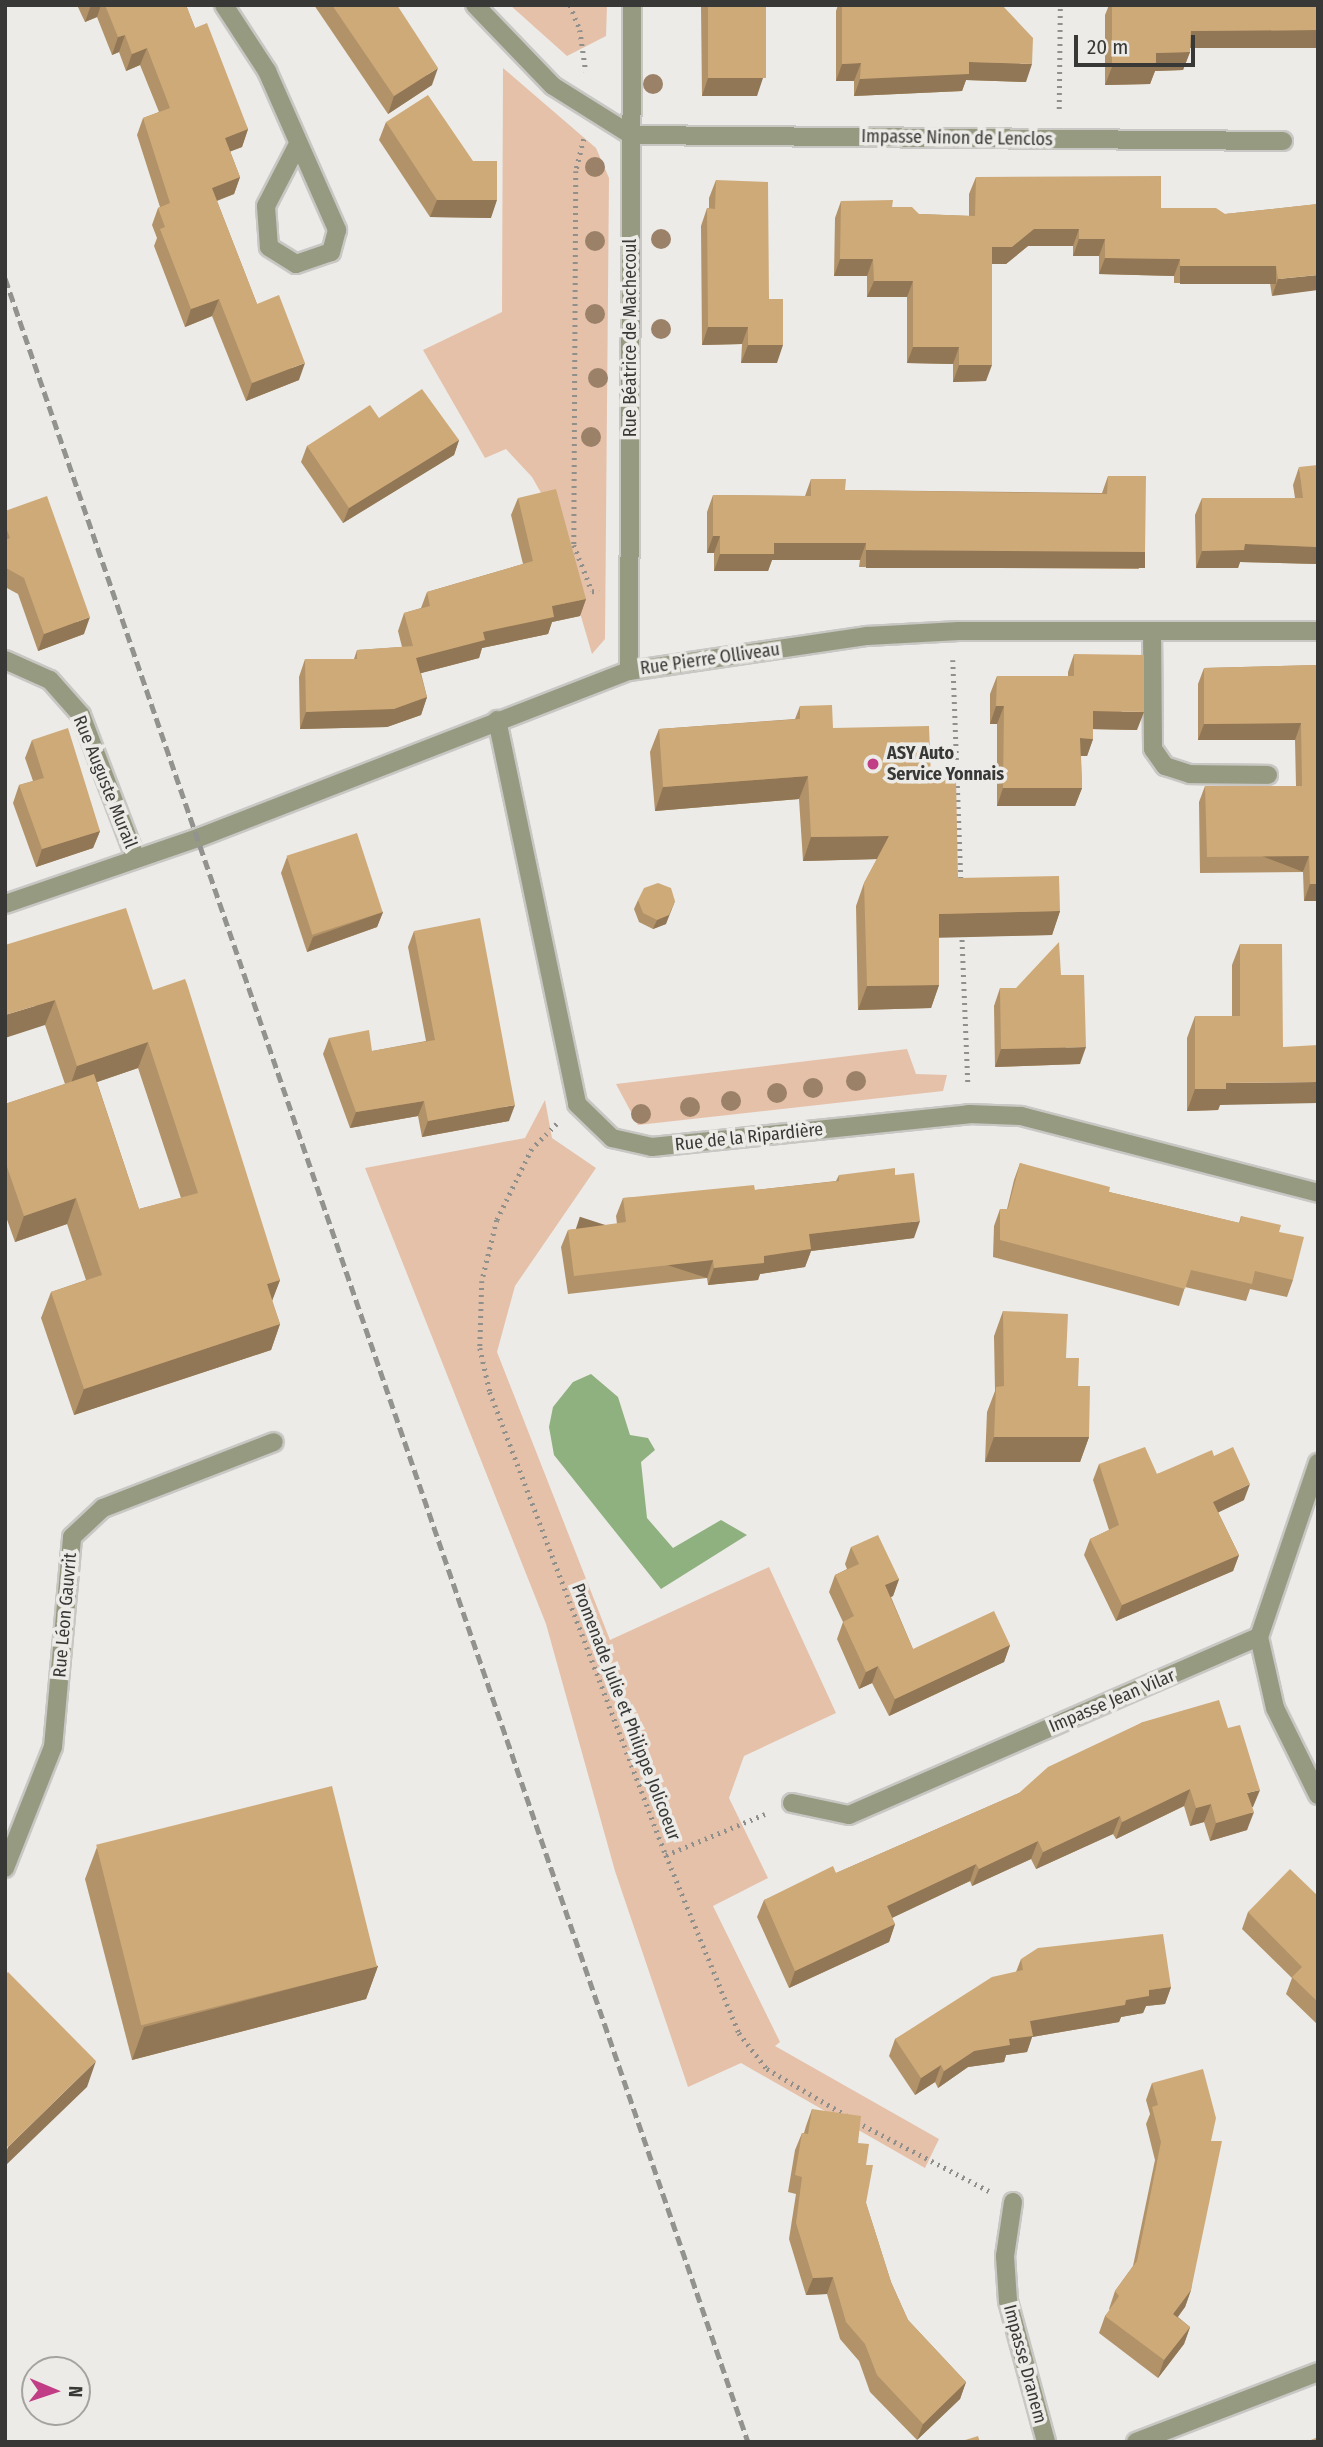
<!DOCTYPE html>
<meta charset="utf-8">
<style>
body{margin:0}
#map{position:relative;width:1323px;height:2447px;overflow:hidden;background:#ecebe7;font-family:"Fira Sans Condensed",sans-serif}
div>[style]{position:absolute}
.green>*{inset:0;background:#e5c1aa}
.water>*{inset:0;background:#8fb180}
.path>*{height:4.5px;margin-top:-2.25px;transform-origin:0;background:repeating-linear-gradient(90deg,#8f8f8c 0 2px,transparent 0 7px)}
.roads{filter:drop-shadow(2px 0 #c8c7c4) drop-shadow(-2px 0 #c8c7c4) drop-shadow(0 2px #c8c7c4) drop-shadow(0 -2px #c8c7c4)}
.minor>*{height:18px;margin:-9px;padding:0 9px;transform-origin:9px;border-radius:9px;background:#969a81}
.rail>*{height:5px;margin-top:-2.5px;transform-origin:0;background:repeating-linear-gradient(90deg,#92928f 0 10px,transparent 0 15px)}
.trees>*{width:20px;height:20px;margin:-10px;border-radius:50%;background:#9c8169}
.wall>*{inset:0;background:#b29268}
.shaded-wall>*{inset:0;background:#917755;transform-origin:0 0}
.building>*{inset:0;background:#cfaa79;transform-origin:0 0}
.dots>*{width:19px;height:19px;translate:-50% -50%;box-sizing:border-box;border:4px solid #ecebe7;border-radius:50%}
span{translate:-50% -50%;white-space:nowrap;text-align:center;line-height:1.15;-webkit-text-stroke:7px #ecebe7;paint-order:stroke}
.street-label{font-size:18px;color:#383836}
.poi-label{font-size:18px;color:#383836;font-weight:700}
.left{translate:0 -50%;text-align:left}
.frame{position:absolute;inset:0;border:7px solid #383836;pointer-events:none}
.north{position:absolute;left:21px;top:2356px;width:70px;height:70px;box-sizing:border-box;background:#ecebe7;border:2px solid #a4a3a0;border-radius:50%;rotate:92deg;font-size:19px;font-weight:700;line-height:28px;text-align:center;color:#383836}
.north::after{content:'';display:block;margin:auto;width:24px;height:32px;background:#c13e86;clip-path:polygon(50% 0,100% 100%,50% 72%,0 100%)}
.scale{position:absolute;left:1074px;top:35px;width:121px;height:32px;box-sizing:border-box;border:4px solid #383836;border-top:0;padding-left:9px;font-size:21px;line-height:24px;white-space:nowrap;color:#383836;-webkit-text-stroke:5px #ecebe7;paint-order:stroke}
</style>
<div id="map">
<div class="green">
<i style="clip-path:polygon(510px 5px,607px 5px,606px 36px,567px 56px)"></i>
<i style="clip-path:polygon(503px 68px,596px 148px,609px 178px,605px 639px,592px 654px,549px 507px,532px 477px,506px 449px,485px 458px,423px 350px,502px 312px)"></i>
<i style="clip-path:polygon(907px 1049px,916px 1074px,947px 1075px,943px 1091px,638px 1125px,616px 1084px)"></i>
<i style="clip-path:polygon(545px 1100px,552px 1138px,596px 1168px,515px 1286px,497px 1352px,610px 1640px,769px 1567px,836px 1713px,744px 1756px,729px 1798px,768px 1878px,713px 1906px,780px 2042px,775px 2046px,939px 2139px,925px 2168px,741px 2063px,688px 2087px,615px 1871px,546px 1624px,365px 1168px,525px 1138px)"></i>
</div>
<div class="water">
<i style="clip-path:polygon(591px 1374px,618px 1397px,630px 1435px,648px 1438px,655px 1450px,641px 1462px,647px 1518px,673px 1548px,721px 1520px,747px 1535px,661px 1589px,554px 1455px,549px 1427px,553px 1407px,573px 1382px)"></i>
</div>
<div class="path">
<i style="left:570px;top:5px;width:27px;rotate:68deg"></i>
<i style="left:580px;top:30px;width:42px;rotate:81.9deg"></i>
<i style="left:1059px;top:109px;width:104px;rotate:-89.4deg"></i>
<i style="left:584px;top:139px;width:33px;rotate:104deg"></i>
<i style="left:576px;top:171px;width:374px;rotate:90.3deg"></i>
<i style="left:574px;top:545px;width:49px;rotate:68.6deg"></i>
<i style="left:592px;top:591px;width:7px;rotate:8deg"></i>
<i style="left:953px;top:660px;width:222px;rotate:87.9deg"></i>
<i style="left:962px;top:933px;width:152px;rotate:87.7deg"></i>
<i style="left:557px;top:1124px;width:35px;rotate:135deg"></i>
<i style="left:532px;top:1149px;width:79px;rotate:116.2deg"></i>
<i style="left:497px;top:1220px;width:63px;rotate:103.8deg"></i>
<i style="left:482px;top:1281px;width:67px;rotate:91.7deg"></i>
<i style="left:480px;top:1348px;width:45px;rotate:77.2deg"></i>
<i style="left:490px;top:1392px;width:495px;rotate:69.2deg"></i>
<i style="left:666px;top:1855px;width:192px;rotate:67.7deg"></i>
<i style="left:739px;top:2033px;width:46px;rotate:52.1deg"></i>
<i style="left:767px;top:2069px;width:93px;rotate:30.4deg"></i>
<i style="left:666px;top:1855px;width:107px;rotate:-22.5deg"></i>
<i style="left:857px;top:2122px;width:149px;rotate:27.6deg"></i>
</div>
<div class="roads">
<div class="minor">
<i style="left:224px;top:5px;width:79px;rotate:56.9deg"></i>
<i style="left:267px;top:71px;width:174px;rotate:66.2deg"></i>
<i style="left:337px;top:230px;width:23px;rotate:105deg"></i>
<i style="left:331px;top:252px;width:37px;rotate:161deg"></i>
<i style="left:296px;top:264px;width:32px;rotate:-148deg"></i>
<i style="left:269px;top:247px;width:41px;rotate:-94.2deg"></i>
<i style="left:266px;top:206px;width:68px;rotate:-62.7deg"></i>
<i style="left:475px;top:5px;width:112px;rotate:46.1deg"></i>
<i style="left:553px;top:86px;width:92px;rotate:32.1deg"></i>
<i style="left:631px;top:135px;width:652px;rotate:0.53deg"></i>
<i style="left:1152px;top:631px;width:118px;rotate:89.5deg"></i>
<i style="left:1153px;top:749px;width:21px;rotate:55deg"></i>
<i style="left:1165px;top:766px;width:26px;rotate:18deg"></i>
<i style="left:1190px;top:774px;width:78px;rotate:0.7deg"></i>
<i style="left:5px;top:660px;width:49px;rotate:24deg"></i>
<i style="left:50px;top:680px;width:47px;rotate:48.5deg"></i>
<i style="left:81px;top:715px;width:154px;rotate:69.1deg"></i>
<i style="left:629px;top:671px;width:666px;rotate:-89.74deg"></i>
<i style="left:497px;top:720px;width:392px;rotate:78.2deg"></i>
<i style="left:577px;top:1104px;width:49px;rotate:44.2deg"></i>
<i style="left:612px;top:1138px;width:41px;rotate:12.7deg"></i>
<i style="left:652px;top:1147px;width:319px;rotate:-5.9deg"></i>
<i style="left:969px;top:1114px;width:52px;rotate:2.2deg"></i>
<i style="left:1021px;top:1116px;width:307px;rotate:14.5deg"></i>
<i style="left:5px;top:904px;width:204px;rotate:-18.9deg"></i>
<i style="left:198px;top:838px;width:462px;rotate:-21.2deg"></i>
<i style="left:629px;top:671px;width:241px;rotate:-8.4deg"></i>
<i style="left:867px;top:636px;width:92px;rotate:-3.1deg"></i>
<i style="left:959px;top:631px;width:359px"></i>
<i style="left:1259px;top:1637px;width:73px;rotate:77.3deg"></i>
<i style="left:1275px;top:1708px;width:97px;rotate:63.7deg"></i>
<i style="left:792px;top:1803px;width:58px;rotate:11.9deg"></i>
<i style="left:849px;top:1815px;width:447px;rotate:-23.5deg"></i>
<i style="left:1259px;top:1637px;width:184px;rotate:-71.3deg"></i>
<i style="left:5px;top:1868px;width:130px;rotate:-68.4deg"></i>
<i style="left:53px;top:1747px;width:211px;rotate:-84.8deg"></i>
<i style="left:72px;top:1537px;width:42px;rotate:-43.1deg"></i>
<i style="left:103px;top:1508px;width:183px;rotate:-21.1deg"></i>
<i style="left:1013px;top:2202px;width:55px;rotate:98.4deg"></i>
<i style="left:1005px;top:2256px;width:45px;rotate:86.2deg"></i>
<i style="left:1008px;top:2301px;width:146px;rotate:74.9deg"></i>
<i style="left:1136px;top:2442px;width:195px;rotate:-21deg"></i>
</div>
</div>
<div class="rail">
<i style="left:5px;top:278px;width:2288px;rotate:71.05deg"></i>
</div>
<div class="trees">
<i style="left:653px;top:84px"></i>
<i style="left:595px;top:167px"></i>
<i style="left:661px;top:239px"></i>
<i style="left:595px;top:241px"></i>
<i style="left:595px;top:314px"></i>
<i style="left:661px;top:329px"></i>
<i style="left:598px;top:378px"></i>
<i style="left:591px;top:437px"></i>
<i style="left:856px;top:1081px"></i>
<i style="left:813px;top:1088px"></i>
<i style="left:777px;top:1093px"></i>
<i style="left:731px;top:1101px"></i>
<i style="left:690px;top:1107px"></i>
<i style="left:641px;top:1114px"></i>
</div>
<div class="wall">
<i style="clip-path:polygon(77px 5px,186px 5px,195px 28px,248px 129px,242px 147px,230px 151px,240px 177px,234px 194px,217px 201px,257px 304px,299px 380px,246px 401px,212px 316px,185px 327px,154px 246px,157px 238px,152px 225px,158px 208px,160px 207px,137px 135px,143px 118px,159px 112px,140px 65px,126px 71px,119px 52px,112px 55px,97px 17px,85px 22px)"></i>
<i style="clip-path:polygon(314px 5px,397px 5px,432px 85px,388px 114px)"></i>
<i style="clip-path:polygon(701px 5px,766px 5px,757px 96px,702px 96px)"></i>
<i style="clip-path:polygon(838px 5px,1002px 5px,1026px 82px,966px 80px,962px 91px,854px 96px,854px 81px,836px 81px,836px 11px)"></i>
<i style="clip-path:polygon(1109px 5px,1318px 5px,1318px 62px,1316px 62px,1316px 48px,1190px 48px,1190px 52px,1183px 70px,1155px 71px,1150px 84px,1105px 85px,1105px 15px)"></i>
<i style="clip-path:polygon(386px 122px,491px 218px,430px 217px,379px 140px)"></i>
<i style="clip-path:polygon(976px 177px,1161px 208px,1225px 214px,1318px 204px,1272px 296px,1270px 283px,1174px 283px,1174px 276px,1099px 274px,1099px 256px,1073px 256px,1073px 246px,1028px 246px,1006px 264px,992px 264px,986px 381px,953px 382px,953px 364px,907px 363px,907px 297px,867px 297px,867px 276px,834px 276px,835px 218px,841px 201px,892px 207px,919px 214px,969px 216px,969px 194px)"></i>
<i style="clip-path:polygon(716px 180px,769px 299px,777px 363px,741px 363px,742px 344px,702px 345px,701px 226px,707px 208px,709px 208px,709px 198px)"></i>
<i style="clip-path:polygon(379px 418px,459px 440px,454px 455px,343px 523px,301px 462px,307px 446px)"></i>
<i style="clip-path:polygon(1299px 467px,1318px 564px,1240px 562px,1238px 568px,1196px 568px,1195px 515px,1202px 498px,1295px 498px,1293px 485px)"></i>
<i style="clip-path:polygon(1108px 476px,1139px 569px,859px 567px,860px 560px,772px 560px,768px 571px,714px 571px,714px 553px,707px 553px,707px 512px,713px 495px,805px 496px,811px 479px,845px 490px,1102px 493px)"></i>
<i style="clip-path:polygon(518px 498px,586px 599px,580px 616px,552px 622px,548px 634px,482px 648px,479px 658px,421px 673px,427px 697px,421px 715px,387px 727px,300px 729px,299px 677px,305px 659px,354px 659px,357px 650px,402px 647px,398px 631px,404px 613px,421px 608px,427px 592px,523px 564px,511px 515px)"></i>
<i style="clip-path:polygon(5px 511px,84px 634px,38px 651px,18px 594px,5px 587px)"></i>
<i style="clip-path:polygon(1074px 654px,1137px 730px,1093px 729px,1093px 739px,1087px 756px,1081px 756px,1082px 788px,1075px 806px,997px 806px,997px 724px,990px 724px,990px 694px,997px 676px,1068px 676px,1068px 672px)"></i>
<i style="clip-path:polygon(1318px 665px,1318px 901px,1304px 901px,1303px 872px,1200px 873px,1199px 802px,1205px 786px,1296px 786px,1295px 740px,1198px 740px,1198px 684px,1204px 668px)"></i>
<i style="clip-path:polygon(800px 706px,833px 728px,931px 778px,958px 878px,1060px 911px,1052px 935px,939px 937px,939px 985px,931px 1008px,858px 1010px,856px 906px,864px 883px,877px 859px,803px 861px,799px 799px,655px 811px,650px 752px,659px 729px,795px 719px)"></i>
<i style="clip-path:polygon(32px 740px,100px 831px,93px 848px,36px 867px,13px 803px,19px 785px,33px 781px,25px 758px)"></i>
<i style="clip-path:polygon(287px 857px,383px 912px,377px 927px,307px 952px,281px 873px)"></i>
<i style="clip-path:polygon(638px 900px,666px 924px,653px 929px,639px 922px,634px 909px)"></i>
<i style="clip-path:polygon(414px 931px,509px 1121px,422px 1137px,418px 1116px,350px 1128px,323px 1054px,329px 1038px,372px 1051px,426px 1041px,408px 947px)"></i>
<i style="clip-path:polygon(1240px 944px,1282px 944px,1218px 1110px,1187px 1111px,1187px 1038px,1195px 1016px,1232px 1016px,1232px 965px)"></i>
<i style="clip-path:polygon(evenodd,5px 945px,153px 990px,280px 1280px,272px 1301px,280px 1324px,271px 1350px,74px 1415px,41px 1318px,51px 1292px,86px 1280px,67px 1224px,15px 1242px,5px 1214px,5px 1104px,65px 1084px,45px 1025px,5px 945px,138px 1068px,181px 1198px,139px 1209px,97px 1082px,138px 1068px)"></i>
<i style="clip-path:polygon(1000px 988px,1016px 988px,1080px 1064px,995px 1067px,994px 1006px)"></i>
<i style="clip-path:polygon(1020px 1163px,1109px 1192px,1239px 1223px,1241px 1216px,1279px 1232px,1293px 1280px,1287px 1297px,1250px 1289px,1246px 1301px,1185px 1287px,1179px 1306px,993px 1257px,994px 1226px,1000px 1209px,1007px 1209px,1014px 1180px)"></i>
<i style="clip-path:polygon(839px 1175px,895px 1175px,914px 1238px,811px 1251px,805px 1267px,760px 1274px,758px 1280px,708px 1285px,707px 1278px,568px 1294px,561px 1247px,568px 1230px,617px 1224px,616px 1216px,623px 1198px,755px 1190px,836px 1181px)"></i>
<i style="clip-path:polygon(1003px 1311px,1066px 1358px,1078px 1386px,1089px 1437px,1080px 1462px,985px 1462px,987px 1412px,995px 1391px,994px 1336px)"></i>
<i style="clip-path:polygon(1214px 1456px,1244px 1500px,1218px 1512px,1239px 1555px,1233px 1571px,1116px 1621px,1084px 1555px,1090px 1539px,1109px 1530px,1093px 1480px,1099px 1464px,1157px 1474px)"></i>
<i style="clip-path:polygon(851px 1547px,899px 1579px,893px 1596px,891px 1597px,913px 1649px,1010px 1645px,1004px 1662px,889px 1716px,872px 1683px,859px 1689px,837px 1639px,843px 1622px,829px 1592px,835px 1575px,847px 1569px,845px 1564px)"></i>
<i style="clip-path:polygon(1143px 1722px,1253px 1807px,1252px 1807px,1247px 1830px,1210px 1841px,1204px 1822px,1190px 1826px,1184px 1806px,1116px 1839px,1113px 1834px,1036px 1869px,1031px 1859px,972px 1886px,970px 1881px,892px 1918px,895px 1924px,889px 1942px,789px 1988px,757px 1917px,764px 1900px,836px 1873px,1019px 1793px)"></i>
<i style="clip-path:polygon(97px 1847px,378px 1966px,366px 1999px,132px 2060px,85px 1879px)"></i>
<i style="clip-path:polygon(1318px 1896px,1318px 2025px,1286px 1994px,1292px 1978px,1242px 1929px,1248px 1912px)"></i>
<i style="clip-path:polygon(1021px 1959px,1171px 1987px,1165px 2004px,1146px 2006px,1143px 2013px,1121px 2017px,1119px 2022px,1032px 2037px,1027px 2052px,1006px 2055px,1004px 2062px,968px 2067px,938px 2088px,935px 2082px,915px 2095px,889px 2056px,895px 2039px,1016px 1972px)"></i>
<i style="clip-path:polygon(1152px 2083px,1211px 2141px,1191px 2290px,1185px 2307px,1178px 2317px,1190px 2327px,1184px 2344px,1158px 2378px,1099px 2333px,1105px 2316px,1110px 2310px,1109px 2309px,1115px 2291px,1133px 2266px,1155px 2160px,1146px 2124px,1150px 2114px,1146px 2100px)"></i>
<i style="clip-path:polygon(812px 2109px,858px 2143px,866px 2165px,866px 2203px,891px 2282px,908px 2320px,966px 2382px,960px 2399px,917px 2440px,870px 2392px,859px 2361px,840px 2339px,827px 2294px,806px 2295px,789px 2239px,796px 2194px,788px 2192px,795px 2150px,802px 2133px,804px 2133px,806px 2126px)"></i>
</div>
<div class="shaded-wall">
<i style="clip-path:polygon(91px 5px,101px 5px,97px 17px,85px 22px)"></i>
<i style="clip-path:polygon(1318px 30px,1318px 42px,1316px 48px,1184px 48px,1191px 31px)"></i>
<i style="clip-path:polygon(125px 35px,119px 52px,112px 55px,118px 37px)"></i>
<i style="clip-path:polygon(147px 48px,140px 65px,126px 71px,132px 54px)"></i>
<i style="clip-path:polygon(1190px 52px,1183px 70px,1155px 71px,1150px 84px,1105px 85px,1112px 67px,1156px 53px)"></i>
<i style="clip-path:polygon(969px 62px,1032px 64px,1026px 82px,966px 80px,962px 91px,854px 96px,860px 79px)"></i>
<i style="clip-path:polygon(861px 63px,854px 81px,836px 81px,842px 64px)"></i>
<i style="clip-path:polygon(438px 68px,432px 85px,388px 114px,394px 96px)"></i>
<i style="clip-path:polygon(708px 78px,763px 78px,757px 96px,702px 96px)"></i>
<i style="clip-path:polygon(248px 129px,242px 147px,219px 156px,225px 138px)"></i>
<i style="clip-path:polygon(240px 177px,234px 194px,205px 205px,212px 188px)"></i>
<i style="clip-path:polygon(437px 200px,497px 200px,491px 218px,430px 217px)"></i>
<i style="clip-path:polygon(1034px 229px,1079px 229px,1073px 246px,1028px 246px,1006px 264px,986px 264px,992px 247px)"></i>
<i style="clip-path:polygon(1079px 239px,1105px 239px,1099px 256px,1073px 256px)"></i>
<i style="clip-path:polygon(1105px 258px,1180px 259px,1174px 276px,1099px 274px)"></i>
<i style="clip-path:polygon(840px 259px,873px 259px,867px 276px,834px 276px)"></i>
<i style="left:1180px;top:266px;width:96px;height:18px"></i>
<i style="clip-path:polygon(1318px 275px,1318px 290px,1272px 296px,1278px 279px)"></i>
<i style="clip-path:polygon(874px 281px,913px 281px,907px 297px,867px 297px)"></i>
<i style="clip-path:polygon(219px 299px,212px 316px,185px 327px,191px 309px)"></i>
<i style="clip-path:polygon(708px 327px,748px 327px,742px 344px,702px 345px)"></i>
<i style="clip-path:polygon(748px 345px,783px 345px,777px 363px,741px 363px)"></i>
<i style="clip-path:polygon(913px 347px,959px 347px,953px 364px,907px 363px)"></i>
<i style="clip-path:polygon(305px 363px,299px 380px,246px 401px,252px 383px)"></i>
<i style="clip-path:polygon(959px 365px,992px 365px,986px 381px,953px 382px)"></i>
<i style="clip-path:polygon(459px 440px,454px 455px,343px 523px,349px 508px)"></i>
<i style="clip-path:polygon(713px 536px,720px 536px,714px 553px,707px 553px)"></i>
<i style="clip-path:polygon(774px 543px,866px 543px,860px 560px,772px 560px,768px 571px,714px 571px,720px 554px)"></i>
<i style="clip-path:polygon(1245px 544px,1318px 547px,1318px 564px,1240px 562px,1238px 568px,1196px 568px,1202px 551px)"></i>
<i style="left:866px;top:550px;width:279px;height:18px"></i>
<i style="clip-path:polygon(586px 599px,580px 616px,552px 622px,548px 634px,482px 648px,479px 658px,410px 676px,416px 658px,483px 632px,552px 606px)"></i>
<i style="clip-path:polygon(90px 617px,84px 634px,38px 651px,44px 634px)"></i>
<i style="clip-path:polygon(427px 697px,421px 715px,387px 727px,300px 729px,306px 712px)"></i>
<i style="clip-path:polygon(996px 706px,1004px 706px,997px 724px,990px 724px)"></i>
<i style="clip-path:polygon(1093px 711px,1144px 712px,1137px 730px,1087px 729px)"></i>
<i style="clip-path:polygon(1301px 723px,1295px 740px,1198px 740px,1204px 724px)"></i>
<i style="clip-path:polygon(1080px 738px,1093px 739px,1087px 756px,1074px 756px)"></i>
<i style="clip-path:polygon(808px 776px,799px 799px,655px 811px,663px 787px)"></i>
<i style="clip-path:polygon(1003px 788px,1082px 788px,1075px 806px,997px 806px)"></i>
<i style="clip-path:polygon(100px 831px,93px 848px,36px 867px,42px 849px)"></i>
<i style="clip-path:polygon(889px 836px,880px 859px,803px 861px,811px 837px)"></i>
<i style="left:1309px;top:856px;width:17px;height:102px;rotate:111deg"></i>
<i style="clip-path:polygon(1310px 884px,1318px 884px,1318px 901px,1304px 901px)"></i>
<i style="clip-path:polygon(675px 901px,666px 924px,653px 929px,657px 920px)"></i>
<i style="clip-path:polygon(1060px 911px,1052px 935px,930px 938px,939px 914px)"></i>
<i style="clip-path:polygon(383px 912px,377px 927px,307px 952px,313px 937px)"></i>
<i style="clip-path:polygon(939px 985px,931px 1008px,858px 1010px,867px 986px)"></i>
<i style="clip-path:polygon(55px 1000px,45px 1025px,5px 1038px,5px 1015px)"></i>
<i style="clip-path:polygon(148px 1042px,138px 1068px,68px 1092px,77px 1066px)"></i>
<i style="clip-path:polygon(1086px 1047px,1080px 1064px,995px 1067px,1001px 1049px)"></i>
<i style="clip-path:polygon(1318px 1082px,1318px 1103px,1220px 1105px,1218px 1110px,1187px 1111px,1195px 1089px,1226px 1083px)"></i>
<i style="clip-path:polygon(424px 1101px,418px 1116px,350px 1128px,356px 1112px)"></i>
<i style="clip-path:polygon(515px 1105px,509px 1121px,422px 1137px,428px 1121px)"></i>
<i style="clip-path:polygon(76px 1198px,67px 1224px,15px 1242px,24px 1216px)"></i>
<i style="clip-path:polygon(920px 1221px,914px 1238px,811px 1251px,805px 1267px,760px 1274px,758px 1280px,708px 1285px,714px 1268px,764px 1256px,809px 1234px)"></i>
<i style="left:713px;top:1260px;width:19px;height:140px;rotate:108deg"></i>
<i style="clip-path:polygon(280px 1280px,270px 1306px,267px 1284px)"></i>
<i style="clip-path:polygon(280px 1324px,271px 1350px,74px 1415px,84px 1389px)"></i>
<i style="clip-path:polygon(994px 1437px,1089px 1437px,1080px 1462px,985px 1462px)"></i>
<i style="clip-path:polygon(1250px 1484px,1244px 1500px,1207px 1518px,1213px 1502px)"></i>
<i style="clip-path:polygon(1239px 1555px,1233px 1571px,1116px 1621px,1122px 1605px)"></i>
<i style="clip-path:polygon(899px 1579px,893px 1596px,879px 1602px,885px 1585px)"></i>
<i style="clip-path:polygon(1010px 1645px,1004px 1662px,889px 1716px,895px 1699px)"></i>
<i style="clip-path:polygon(878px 1666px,872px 1683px,859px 1689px,866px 1672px)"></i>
<i style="clip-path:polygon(1190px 1789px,1184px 1806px,1116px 1839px,1122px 1822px)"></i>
<i style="clip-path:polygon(1260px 1790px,1253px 1807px,1241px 1811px,1247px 1793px)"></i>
<i style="clip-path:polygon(1211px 1804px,1204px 1822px,1190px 1826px,1196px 1808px)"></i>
<i style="clip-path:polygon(1254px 1812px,1247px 1830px,1210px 1841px,1216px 1823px)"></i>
<i style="clip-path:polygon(1120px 1816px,1113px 1834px,1036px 1869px,1043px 1852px)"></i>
<i style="clip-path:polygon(1038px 1841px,1031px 1859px,972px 1886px,979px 1869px)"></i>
<i style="clip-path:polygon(976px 1864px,970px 1881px,881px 1923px,887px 1906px)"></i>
<i style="clip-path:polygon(895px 1924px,889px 1942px,789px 1988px,795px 1971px)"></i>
<i style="clip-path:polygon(378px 1966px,366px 1999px,132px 2060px,144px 2027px)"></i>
<i style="clip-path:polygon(1171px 1987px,1165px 2004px,1146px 2006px,1143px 2013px,1121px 2017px,1119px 2022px,1032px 2037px,1027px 2052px,1006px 2055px,1004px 2062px,968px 2067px,938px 2088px,944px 2071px,974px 2051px,1009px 2039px,1030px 2021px,1126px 2000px,1149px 1990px)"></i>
<i style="clip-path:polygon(96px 2061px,87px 2087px,5px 2166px,5px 2155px,8px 2147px)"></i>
<i style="clip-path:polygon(941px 2065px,935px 2082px,915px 2095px,921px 2078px)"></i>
<i style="clip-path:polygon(833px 2277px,827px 2294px,806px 2295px,813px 2278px)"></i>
<i style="clip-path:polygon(1191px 2290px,1185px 2307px,1167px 2331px,1173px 2314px)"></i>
<i style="clip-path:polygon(1190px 2327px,1184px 2344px,1158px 2378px,1164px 2360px)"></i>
<i style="clip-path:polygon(966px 2382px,960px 2399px,917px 2440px,923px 2424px)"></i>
</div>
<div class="building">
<i style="clip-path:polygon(105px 5px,186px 5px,195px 28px,207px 23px,248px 129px,225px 138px,240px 177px,212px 188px,257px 304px,279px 295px,305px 363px,252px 383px,219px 299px,191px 309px,160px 229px,165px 227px,158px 208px,170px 203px,143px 118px,170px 108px,147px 48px,132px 54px,125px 35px,118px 37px)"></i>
<i style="clip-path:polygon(332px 5px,397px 5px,438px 68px,394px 96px)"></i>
<i style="left:708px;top:5px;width:58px;height:73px"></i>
<i style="clip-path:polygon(842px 5px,1002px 5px,1033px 38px,1032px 64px,969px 62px,969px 74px,860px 79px,861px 63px,842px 64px)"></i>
<i style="clip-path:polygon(1112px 5px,1318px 5px,1318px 30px,1191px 31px,1190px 52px,1156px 53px,1156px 67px,1112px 67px)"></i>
<i style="clip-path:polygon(428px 95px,473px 161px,497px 161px,497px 200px,437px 200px,386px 122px)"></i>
<i style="clip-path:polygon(1161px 176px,1161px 208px,1216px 208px,1225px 214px,1318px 204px,1318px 275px,1278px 279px,1276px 266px,1180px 266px,1180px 259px,1105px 258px,1105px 239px,1079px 239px,1079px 229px,1034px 229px,1012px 247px,992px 247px,992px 365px,959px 365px,959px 347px,913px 347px,913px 281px,874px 281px,873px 259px,840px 259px,841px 201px,893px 200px,892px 207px,912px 207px,919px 214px,975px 216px,976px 177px)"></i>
<i style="clip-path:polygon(716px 180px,768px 182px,769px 299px,783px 299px,783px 345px,748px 345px,748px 327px,708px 327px,707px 208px,715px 209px)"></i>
<i style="clip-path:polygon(422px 389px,459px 440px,349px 508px,307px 446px,370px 405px,379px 418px)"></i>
<i style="clip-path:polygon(1318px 465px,1318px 547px,1245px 544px,1244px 550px,1202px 551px,1202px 498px,1303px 498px,1299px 467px)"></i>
<i style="clip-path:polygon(1108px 476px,1146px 476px,1145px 552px,866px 550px,866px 543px,774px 543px,774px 554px,720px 554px,720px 536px,713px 536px,713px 495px,811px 496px,811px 479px,846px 479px,845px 490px,1107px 494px)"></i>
<i style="clip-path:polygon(556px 489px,586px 599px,552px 606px,554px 617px,483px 632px,485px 640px,416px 658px,427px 697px,394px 709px,306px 712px,305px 659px,357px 659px,357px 650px,413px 646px,404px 613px,430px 606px,427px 592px,533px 561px,518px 498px)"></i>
<i style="clip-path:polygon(47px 496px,90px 617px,44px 634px,24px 578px,6px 568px,5px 565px,5px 540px,10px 538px,5px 525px,5px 511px)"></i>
<i style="clip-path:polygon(1074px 654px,1144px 655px,1144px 712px,1093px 711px,1093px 739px,1080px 738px,1082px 788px,1003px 788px,1004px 706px,996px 706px,997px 676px,1074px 676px)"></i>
<i style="clip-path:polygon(1318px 665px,1318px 884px,1310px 884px,1309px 856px,1207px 857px,1205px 786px,1302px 786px,1301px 723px,1204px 724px,1204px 668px)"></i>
<i style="clip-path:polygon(832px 705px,833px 728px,929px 726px,931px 778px,956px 778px,958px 878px,1059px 876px,1060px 911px,939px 914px,939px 985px,867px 986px,864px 883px,889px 836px,811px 837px,808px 776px,663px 787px,659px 729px,800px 719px,800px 706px)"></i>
<i style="clip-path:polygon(68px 728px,100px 831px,42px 849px,19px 785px,44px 778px,32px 740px)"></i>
<i style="left:357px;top:833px;width:83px;height:74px;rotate:72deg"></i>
<i style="clip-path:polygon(658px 883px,671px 888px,675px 901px,669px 915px,657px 920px,643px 913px,638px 900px,644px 888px)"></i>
<i style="clip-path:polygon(126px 908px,153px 990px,185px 979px,187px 984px,280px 1280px,267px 1284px,280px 1324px,84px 1389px,51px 1292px,102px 1275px,76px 1198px,24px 1216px,5px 1161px,5px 1104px,94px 1074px,139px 1209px,198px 1193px,148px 1042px,77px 1066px,55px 1000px,5px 1015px,5px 945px)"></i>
<i style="clip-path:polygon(480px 918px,515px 1105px,428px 1121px,424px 1101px,356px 1112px,329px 1038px,369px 1030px,372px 1051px,435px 1040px,414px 931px)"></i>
<i style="clip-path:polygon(1059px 942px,1061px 975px,1084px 975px,1086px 1047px,1001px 1049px,1000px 988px,1016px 988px)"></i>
<i style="clip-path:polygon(1240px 944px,1282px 944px,1283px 1047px,1318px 1045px,1318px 1082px,1226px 1083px,1226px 1089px,1195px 1089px,1195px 1016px,1240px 1016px)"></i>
<i style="clip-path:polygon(1020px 1163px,1110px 1187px,1109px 1192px,1240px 1223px,1241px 1216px,1281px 1225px,1279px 1232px,1304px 1237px,1293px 1280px,1255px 1271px,1252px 1284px,1191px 1270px,1185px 1289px,1000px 1240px,1000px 1209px,1008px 1209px)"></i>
<i style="clip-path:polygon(895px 1168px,895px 1175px,914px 1173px,920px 1221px,809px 1234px,811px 1249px,764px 1256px,764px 1263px,714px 1268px,713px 1260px,574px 1276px,568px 1230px,626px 1222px,623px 1198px,754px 1185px,755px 1190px,839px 1181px,839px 1175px)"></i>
<i style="clip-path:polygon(1003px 1311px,1068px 1314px,1066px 1358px,1079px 1358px,1078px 1386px,1090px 1386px,1089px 1437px,994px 1437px,996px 1387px,1004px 1386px)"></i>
<i style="clip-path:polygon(1145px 1447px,1157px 1474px,1212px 1450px,1214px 1456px,1233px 1447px,1250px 1484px,1213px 1502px,1239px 1555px,1122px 1605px,1090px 1539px,1119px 1525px,1099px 1464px)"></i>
<i style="clip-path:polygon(878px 1535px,899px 1579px,885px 1585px,913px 1649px,994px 1611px,1010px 1645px,895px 1699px,878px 1666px,866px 1672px,843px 1622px,854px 1616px,835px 1575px,859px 1564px,851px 1547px)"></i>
<i style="clip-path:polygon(1219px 1700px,1228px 1728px,1240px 1725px,1260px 1790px,1247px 1793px,1254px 1812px,1216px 1823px,1211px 1804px,1196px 1808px,1190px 1789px,1122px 1822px,1120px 1816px,1043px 1852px,1038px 1841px,979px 1869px,976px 1864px,887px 1906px,895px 1924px,795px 1971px,764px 1900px,833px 1866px,836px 1873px,1019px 1793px,1048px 1767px,1143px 1722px)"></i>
<i style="left:332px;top:1786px;width:186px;height:243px;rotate:76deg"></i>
<i style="clip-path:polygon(1290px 1869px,1318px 1896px,1318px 2002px,1292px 1977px,1302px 1967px,1248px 1912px)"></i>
<i style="clip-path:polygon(1163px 1934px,1171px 1987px,1149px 1990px,1149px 1996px,1126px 2000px,1125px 2005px,1030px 2021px,1033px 2036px,1009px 2039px,1010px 2045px,974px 2051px,944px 2071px,941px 2065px,921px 2078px,895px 2039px,992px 1977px,1023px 1970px,1021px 1959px,1038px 1948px)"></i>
<i style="clip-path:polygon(8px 1972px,96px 2061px,8px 2147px,5px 2144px,5px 1975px)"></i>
<i style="clip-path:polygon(1203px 2069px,1216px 2118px,1211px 2141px,1222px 2141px,1191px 2290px,1173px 2314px,1190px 2327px,1164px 2360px,1105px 2316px,1119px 2296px,1115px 2291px,1137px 2261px,1144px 2227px,1161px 2142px,1152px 2107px,1158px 2105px,1152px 2083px)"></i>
<i style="clip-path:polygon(812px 2109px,861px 2116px,858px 2143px,869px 2144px,866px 2165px,873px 2165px,866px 2203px,891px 2282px,908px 2320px,966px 2382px,923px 2424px,877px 2375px,865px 2344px,846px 2322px,833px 2277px,813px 2278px,796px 2223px,802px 2177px,795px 2175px,802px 2133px,808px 2134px)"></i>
<i style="clip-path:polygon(978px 2436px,980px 2442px,959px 2442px)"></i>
<i style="clip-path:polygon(1318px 2437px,1318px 2442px,1306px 2442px)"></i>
</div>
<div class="dots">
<i style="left:873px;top:764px;background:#c13e86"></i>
</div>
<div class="street-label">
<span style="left:957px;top:138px;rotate:1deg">Impasse Ninon de Lenclos</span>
<span style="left:630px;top:338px;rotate:-90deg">Rue Béatrice de Machecoul</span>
<span style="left:710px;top:659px;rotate:-8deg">Rue Pierre Olliveau</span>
<span style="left:105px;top:782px;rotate:68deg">Rue Auguste Murail</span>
<span style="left:749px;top:1137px;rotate:-6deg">Rue de la Ripardière</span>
<span style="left:65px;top:1615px;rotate:-85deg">Rue Léon Gauvrit</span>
<span style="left:1112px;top:1701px;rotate:-23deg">Impasse Jean Vilar</span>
<span style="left:626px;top:1712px;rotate:69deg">Promenade Julie et Philippe Jolicoeur</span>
<span style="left:1025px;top:2364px;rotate:75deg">Impasse Dranem</span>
</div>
<div class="poi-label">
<span class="left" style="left:887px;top:764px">ASY Auto<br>Service Yonnais</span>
</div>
<div class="frame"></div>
<div class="north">N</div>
<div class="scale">20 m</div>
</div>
